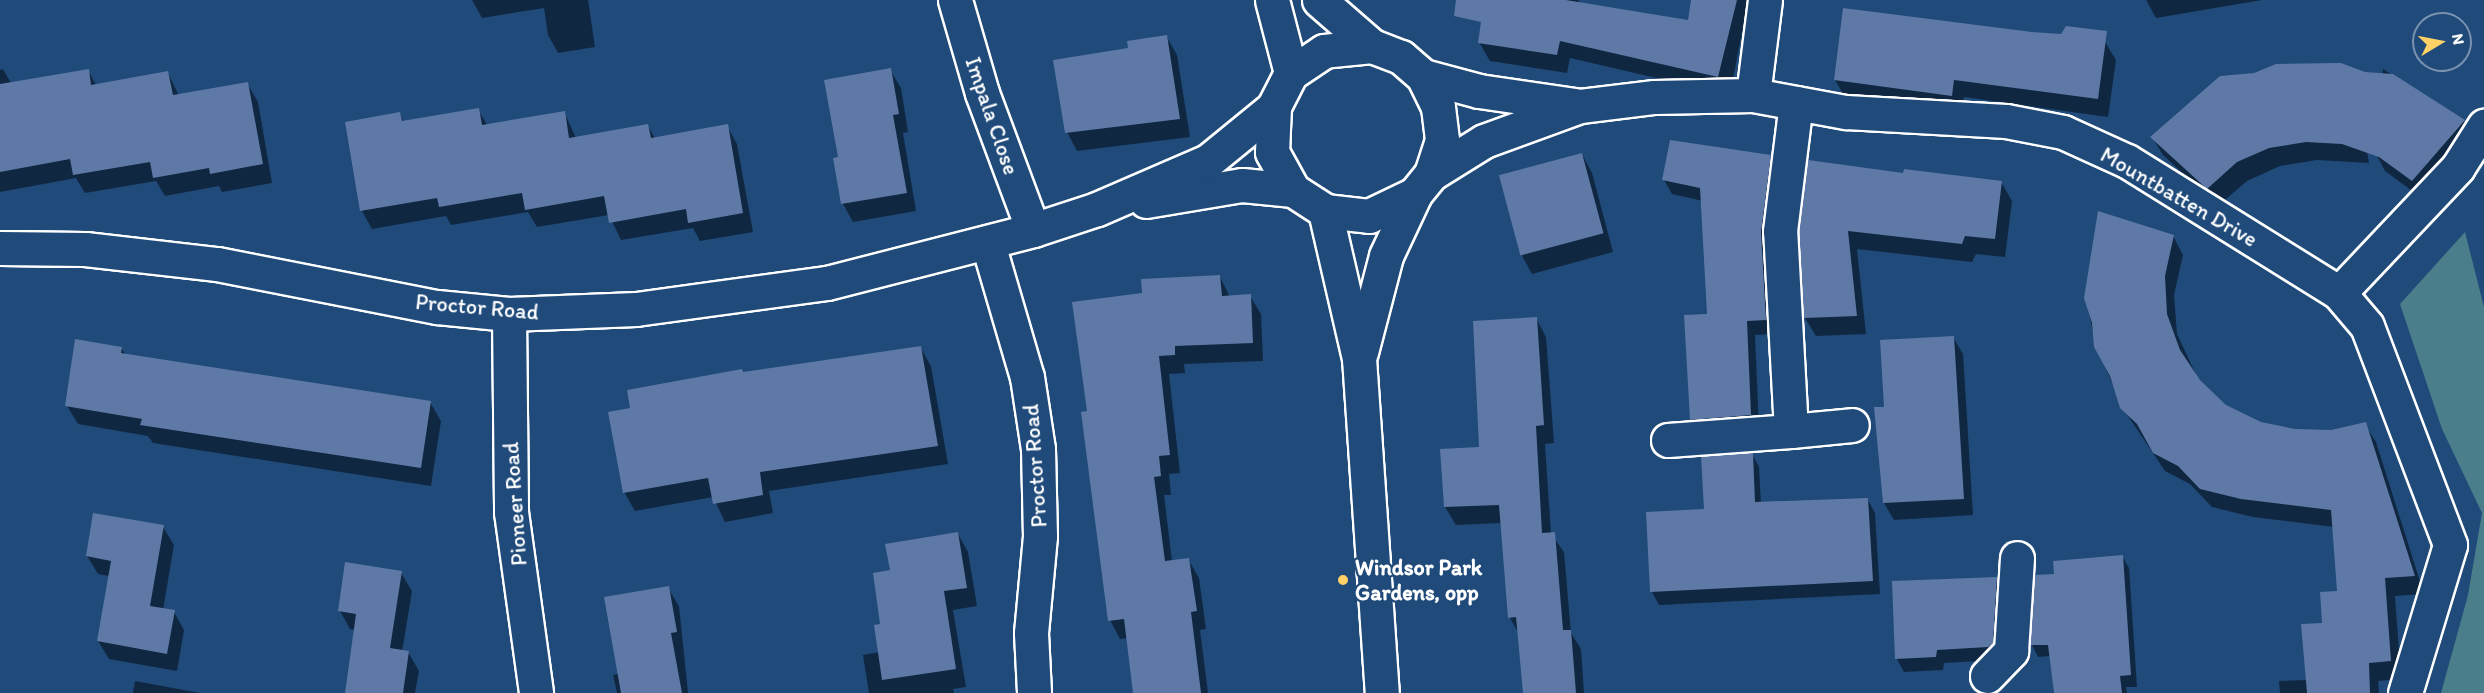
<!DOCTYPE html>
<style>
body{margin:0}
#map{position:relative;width:2484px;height:693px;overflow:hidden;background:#1f4a7a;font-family:Itim,sans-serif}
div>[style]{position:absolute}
.green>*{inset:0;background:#4b7e8b}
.shadow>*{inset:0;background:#0007}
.building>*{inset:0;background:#5f79a6;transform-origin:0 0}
.roads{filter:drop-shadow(2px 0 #fff) drop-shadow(-2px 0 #fff) drop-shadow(0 2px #fff) drop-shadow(0 -2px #fff)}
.minor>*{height:33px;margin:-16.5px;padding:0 16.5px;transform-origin:16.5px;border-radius:16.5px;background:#1f4a7a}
.dots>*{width:16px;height:16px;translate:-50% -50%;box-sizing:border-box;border:3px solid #1f4a7a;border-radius:50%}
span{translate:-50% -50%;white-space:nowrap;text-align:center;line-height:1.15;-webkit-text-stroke:4.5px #1f4a7a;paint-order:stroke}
.street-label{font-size:22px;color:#fff}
.poi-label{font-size:22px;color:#fff;font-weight:700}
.left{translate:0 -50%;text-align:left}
.north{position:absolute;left:2412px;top:12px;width:60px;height:60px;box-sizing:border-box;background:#1f4a7a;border:2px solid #7992af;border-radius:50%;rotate:80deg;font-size:16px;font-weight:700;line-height:24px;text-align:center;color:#fff}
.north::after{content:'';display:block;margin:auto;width:21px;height:27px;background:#ffd166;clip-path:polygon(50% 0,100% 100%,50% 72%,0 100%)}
</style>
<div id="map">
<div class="green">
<i style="clip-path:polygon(2465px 232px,2484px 307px,2484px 693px,2441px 693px,2468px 595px,2482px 513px,2442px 429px,2400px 304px)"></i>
</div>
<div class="shadow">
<i style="clip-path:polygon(472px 0,588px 0,595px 47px,558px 53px,548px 35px,544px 8px,482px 18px)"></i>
<i style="clip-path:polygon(1486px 0,1579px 0,1578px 3px,1717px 26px,1704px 0,1748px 0,1730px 95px,1570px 58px,1567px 73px,1490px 61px,1479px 42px)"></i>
<i style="clip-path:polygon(2146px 0,2262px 0,2156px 18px)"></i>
<i style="clip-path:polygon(1166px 36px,1177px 55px,1190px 137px,1077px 151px,1067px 132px,1130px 50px)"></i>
<i style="clip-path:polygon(2105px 42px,2116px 60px,2108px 117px,1964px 97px,1962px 113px,1846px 99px,1835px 80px)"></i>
<i style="clip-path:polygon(2344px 64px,2355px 83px,2369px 163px,2317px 160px,2280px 166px,2247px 181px,2218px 206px,2163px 155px,2152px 137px,2309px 68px)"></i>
<i style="clip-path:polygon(3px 69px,11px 83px,88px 70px,96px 85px,168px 73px,179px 96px,247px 83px,258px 102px,272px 183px,222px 192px,219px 186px,165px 196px,156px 181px,85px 193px,76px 178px,0 192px,0 70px)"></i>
<i style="clip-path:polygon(2383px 69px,2464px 121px,2475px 140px,2423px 199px,2385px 171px,2375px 152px)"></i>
<i style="clip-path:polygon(890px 70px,901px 88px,908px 132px,903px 133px,916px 211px,853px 222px,843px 204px,840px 158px)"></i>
<i style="clip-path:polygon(478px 110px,488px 126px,564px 112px,576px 138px,647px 125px,655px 138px,727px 126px,737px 144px,753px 232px,700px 241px,693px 228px,621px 240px,609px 215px,537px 227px,528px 212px,451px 225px,446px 216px,372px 229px,362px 211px,347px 123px,400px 114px,404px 123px)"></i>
<i style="clip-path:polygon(1582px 154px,1592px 173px,1613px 252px,1532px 274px,1522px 256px,1501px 177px)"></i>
<i style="clip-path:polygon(1770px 156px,1778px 170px,1774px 334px,1755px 335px,1759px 429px,1700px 434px,1691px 419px,1709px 316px,1703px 201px,1672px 194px,1664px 180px)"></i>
<i style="clip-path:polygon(1905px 175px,2001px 182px,2012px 201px,2005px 257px,1976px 254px,1972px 262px,1857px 249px,1866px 334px,1816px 336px,1805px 318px,1800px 232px)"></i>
<i style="clip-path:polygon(2173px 236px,2183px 255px,2174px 295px,2177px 334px,2199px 381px,2226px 406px,2260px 424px,2295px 430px,2331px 431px,2365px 424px,2376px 442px,2424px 594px,2395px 596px,2401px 679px,2378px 681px,2379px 693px,2280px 693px,2279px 681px,2307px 680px,2338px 592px,2334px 527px,2253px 517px,2212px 507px,2190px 484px,2165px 471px,2122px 407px,2095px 342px,2085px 293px)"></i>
<i style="clip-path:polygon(1220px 277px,1230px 297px,1250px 296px,1261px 314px,1263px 361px,1184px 364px,1185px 373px,1169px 374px,1180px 473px,1169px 474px,1171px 495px,1164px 495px,1172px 561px,1188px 559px,1199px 578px,1206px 629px,1200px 630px,1208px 693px,1135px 693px,1128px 638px,1120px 639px,1110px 620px,1088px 413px,1143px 294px)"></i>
<i style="clip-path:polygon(1536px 318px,1546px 337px,1554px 443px,1545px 444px,1551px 534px,1564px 552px,1571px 633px,1581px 649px,1584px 693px,1524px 693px,1519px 634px,1510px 618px,1502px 523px,1456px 525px,1445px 507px,1481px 449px)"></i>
<i style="clip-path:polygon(1953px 337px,1963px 354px,1973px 515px,1894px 520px,1884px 503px,1886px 408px)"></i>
<i style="clip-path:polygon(920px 347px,931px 366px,948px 464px,769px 491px,773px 513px,725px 522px,713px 497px,635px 511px,624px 492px,632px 409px,743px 374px)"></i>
<i style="clip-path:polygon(121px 348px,126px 355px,430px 402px,441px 421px,431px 486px,153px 443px,148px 436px,78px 424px,67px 406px)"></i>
<i style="clip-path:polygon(1752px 454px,1759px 467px,1761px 504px,1868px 500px,1875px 513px,1880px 594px,1659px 605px,1652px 592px,1648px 513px,1705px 511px)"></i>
<i style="clip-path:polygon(163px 527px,174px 545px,163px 610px,174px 612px,184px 630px,177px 671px,109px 659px,98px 641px,109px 576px,98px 574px,87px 556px)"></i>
<i style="clip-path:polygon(958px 534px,968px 552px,977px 606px,953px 610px,966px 687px,953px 689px,954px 693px,869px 693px,863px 655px,880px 652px,892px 572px)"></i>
<i style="clip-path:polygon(2122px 556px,2129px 568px,2137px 687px,2126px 687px,2127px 693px,2054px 693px,2050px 656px,2038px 657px,2032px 645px,2036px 576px,2056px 575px)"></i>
<i style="clip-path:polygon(401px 573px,412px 591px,402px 652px,408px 652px,419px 671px,415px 693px,348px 693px,355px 630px,350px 629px,340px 611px)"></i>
<i style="clip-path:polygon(1996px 578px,2004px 591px,1996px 660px,1944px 663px,1943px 670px,1904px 672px,1897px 659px)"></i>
<i style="clip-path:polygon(668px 588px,679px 606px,688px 693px,617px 693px,613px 675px,619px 674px)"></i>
<i style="clip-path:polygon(135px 681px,200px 693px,133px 693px)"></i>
</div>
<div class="building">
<i style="clip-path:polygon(1456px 0,1566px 0,1688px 20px,1691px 0,1737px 0,1718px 77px,1560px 41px,1557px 55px,1478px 43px,1481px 22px,1454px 16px)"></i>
<i style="clip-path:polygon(1843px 8px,2032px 32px,2061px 34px,2066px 26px,2107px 31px,2098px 99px,1954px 80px,1952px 96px,1834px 80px)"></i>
<i style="clip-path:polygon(1167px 35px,1180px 119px,1065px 133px,1053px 60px,1128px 48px,1127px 41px)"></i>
<i style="clip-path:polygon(2341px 63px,2365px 72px,2393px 74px,2465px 120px,2412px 181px,2379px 157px,2342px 144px,2306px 142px,2269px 148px,2237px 162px,2207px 189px,2150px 137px,2220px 76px,2254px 73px,2276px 64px)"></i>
<i style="clip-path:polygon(891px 68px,899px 114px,893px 115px,907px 193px,841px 204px,833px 158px,838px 157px,824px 80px)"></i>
<i style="clip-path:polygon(89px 69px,91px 85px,168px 71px,173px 95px,248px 82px,263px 164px,210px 174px,209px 168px,153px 178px,150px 162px,73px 175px,70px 159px,0 172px,0 84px)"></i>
<i style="clip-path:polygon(479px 108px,482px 125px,565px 111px,569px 138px,648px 124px,651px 138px,728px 124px,743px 213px,688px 223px,686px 209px,609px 223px,604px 196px,525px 210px,522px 193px,439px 207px,437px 198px,360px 211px,345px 122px,400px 112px,402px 121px)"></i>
<i style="clip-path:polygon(1670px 140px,1771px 155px,1761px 232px,1766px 320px,1747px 321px,1751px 415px,1690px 420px,1684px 315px,1707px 314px,1700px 188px,1662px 180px)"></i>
<i style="left:1582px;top:153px;width:83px;height:86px;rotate:75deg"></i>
<i style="clip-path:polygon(1808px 160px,1903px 173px,1904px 169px,2002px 181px,1995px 239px,1965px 236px,1962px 244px,1848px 231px,1857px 316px,1804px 318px,1799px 232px)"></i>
<i style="clip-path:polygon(2098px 211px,2174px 235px,2165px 276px,2167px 314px,2180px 350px,2200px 380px,2226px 405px,2261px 422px,2295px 429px,2331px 430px,2366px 422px,2415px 576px,2385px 578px,2391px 661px,2369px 663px,2370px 693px,2307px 693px,2301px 624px,2322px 623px,2320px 592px,2337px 591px,2331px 510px,2241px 499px,2200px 489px,2178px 466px,2153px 453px,2137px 424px,2120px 408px,2110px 376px,2094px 347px,2092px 323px,2084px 298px)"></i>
<i style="clip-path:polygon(1220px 275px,1222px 296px,1251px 294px,1253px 343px,1175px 346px,1175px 355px,1159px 356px,1170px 455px,1159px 456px,1161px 476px,1154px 477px,1165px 561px,1189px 558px,1197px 611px,1191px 612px,1201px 693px,1133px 693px,1124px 619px,1108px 621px,1081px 412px,1087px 411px,1072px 302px,1142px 293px,1141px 279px)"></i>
<i style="clip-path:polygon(1537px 317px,1544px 425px,1536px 426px,1542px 533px,1555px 532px,1563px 630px,1571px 630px,1576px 693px,1523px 693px,1516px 617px,1508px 618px,1499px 505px,1444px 507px,1440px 449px,1479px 447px,1473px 321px)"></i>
<i style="clip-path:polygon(1954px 336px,1964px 499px,1883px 503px,1874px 407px,1884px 407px,1880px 340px)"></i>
<i style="clip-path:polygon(75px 339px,122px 347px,121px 353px,431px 401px,421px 468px,140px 425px,142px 419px,65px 406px)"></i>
<i style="clip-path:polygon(921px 346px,938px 446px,760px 472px,763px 495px,713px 504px,708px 478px,623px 493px,608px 412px,630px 408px,627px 390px,742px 369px,743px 372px)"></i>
<i style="clip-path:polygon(1753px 453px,1755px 502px,1868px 498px,1873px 581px,1650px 592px,1646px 512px,1704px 509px,1701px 456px)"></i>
<i style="clip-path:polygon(93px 513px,164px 525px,150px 606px,175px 610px,167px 654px,97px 641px,111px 561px,86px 556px)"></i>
<i style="clip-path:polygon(958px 532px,967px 588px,944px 591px,956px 669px,882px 680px,874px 625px,880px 624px,873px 573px,890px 570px,885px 544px)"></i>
<i style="clip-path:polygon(2123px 555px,2131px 675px,2120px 676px,2122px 693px,2054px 693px,2048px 645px,2030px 645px,2035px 575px,2054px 574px,2053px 561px)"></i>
<i style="clip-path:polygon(345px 562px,402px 571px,390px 648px,409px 651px,403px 693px,345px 693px,356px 614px,338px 611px)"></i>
<i style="clip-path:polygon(1997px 577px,1993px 643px,1988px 647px,1937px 650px,1936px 657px,1895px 659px,1892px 581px)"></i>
<i style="clip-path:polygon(669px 586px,677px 632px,671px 633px,682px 693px,621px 693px,604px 597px)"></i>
</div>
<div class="roads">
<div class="minor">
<i style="left:955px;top:0;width:97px;rotate:73.8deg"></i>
<i style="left:982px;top:93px;width:146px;rotate:69.6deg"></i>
<i style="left:1272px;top:0;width:75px;rotate:75.4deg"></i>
<i style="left:1319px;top:0;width:70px;rotate:41deg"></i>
<i style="left:1372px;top:46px;width:31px;rotate:21deg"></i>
<i style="left:1401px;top:57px;width:29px;rotate:41deg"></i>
<i style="left:1423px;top:76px;width:34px;rotate:64deg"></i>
<i style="left:1438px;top:107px;width:33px;rotate:83deg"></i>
<i style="left:1442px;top:140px;width:36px;rotate:108deg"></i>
<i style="left:1431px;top:174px;width:26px;rotate:129deg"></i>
<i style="left:1415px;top:194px;width:68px;rotate:115.1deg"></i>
<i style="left:1386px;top:256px;width:99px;rotate:104.6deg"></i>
<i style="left:1372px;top:46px;width:48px;rotate:174.1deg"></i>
<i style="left:1324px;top:51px;width:40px;rotate:146deg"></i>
<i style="left:1291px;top:73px;width:38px;rotate:117deg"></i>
<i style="left:1274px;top:107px;width:45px;rotate:92.5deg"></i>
<i style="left:1272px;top:152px;width:43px;rotate:61.1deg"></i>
<i style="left:1293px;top:190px;width:38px;rotate:33deg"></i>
<i style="left:1325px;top:211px;width:44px;rotate:6.5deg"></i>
<i style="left:1369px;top:216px;width:51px;rotate:-25.6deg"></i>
<i style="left:1423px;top:76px;width:58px;rotate:15deg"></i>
<i style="left:1479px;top:91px;width:97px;rotate:8.3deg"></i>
<i style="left:1753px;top:95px;width:96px;rotate:-82.8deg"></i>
<i style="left:1431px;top:174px;width:62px;rotate:-31.9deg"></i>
<i style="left:1484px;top:141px;width:102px;rotate:-20deg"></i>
<i style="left:1580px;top:106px;width:75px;rotate:-6.9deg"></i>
<i style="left:1654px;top:97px;width:99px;rotate:-1.2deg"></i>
<i style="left:1753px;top:95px;width:95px;rotate:10.4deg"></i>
<i style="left:1846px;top:112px;width:160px;rotate:3.2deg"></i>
<i style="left:2006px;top:121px;width:58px;rotate:10.9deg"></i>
<i style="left:2063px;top:132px;width:70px;rotate:24.4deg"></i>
<i style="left:2127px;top:161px;width:250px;rotate:31.9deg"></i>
<i style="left:2339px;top:293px;width:43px;rotate:49.7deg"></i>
<i style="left:2367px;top:326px;width:234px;rotate:69.2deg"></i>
<i style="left:2450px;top:545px;width:155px;rotate:106.9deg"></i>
<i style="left:1146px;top:201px;width:97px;rotate:-9.5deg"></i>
<i style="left:1242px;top:185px;width:51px;rotate:5.6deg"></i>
<i style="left:1325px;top:211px;width:151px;rotate:77deg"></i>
<i style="left:1359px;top:358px;width:336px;rotate:86.1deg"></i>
<i style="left:988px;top:244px;width:139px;rotate:73.7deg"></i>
<i style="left:1027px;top:377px;width:73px;rotate:81.3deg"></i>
<i style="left:1038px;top:449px;width:87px;rotate:88.7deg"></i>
<i style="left:1040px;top:536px;width:97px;rotate:95.3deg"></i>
<i style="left:1031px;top:633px;width:60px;rotate:87.1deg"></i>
<i style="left:0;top:248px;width:85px;rotate:0.7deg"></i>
<i style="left:85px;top:249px;width:133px;rotate:6.5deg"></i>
<i style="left:217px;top:264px;width:224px;rotate:11.1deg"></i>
<i style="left:437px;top:307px;width:72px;rotate:5.6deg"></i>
<i style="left:509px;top:314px;width:127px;rotate:-2.3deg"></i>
<i style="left:636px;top:309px;width:193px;rotate:-7.8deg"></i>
<i style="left:827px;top:283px;width:213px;rotate:-14.4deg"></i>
<i style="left:1033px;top:230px;width:67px;rotate:-18.2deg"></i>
<i style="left:1097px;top:209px;width:121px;rotate:-23.4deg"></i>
<i style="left:1208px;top:161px;width:85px;rotate:-39.3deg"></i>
<i style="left:2339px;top:293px;width:173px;rotate:-46.6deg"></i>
<i style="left:2458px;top:167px;width:49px;rotate:-57.6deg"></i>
<i style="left:509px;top:314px;width:198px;rotate:89.4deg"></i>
<i style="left:511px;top:512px;width:183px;rotate:82.1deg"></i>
<i style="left:1791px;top:431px;width:61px;rotate:-5.6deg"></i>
<i style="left:1668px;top:440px;width:123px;rotate:-4.2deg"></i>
<i style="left:1791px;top:431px;width:200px;rotate:-93.1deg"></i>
<i style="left:1780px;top:231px;width:129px;rotate:-82.9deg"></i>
<i style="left:1987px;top:676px;width:35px;rotate:-46deg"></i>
<i style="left:2011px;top:651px;width:93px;rotate:-86.3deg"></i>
</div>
</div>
<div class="dots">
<i style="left:1343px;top:580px;background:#ffd166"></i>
</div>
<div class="street-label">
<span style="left:992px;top:116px;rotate:71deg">Impala Close</span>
<span style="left:2179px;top:197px;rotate:30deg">Mountbatten Drive</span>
<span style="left:477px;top:307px;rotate:5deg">Proctor Road</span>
<span style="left:1035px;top:466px;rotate:-94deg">Proctor Road</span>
<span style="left:515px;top:504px;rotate:-94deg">Pioneer Road</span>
</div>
<div class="poi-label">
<span class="left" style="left:1355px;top:580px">Windsor Park<br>Gardens, opp</span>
</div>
<div class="north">N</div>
</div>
